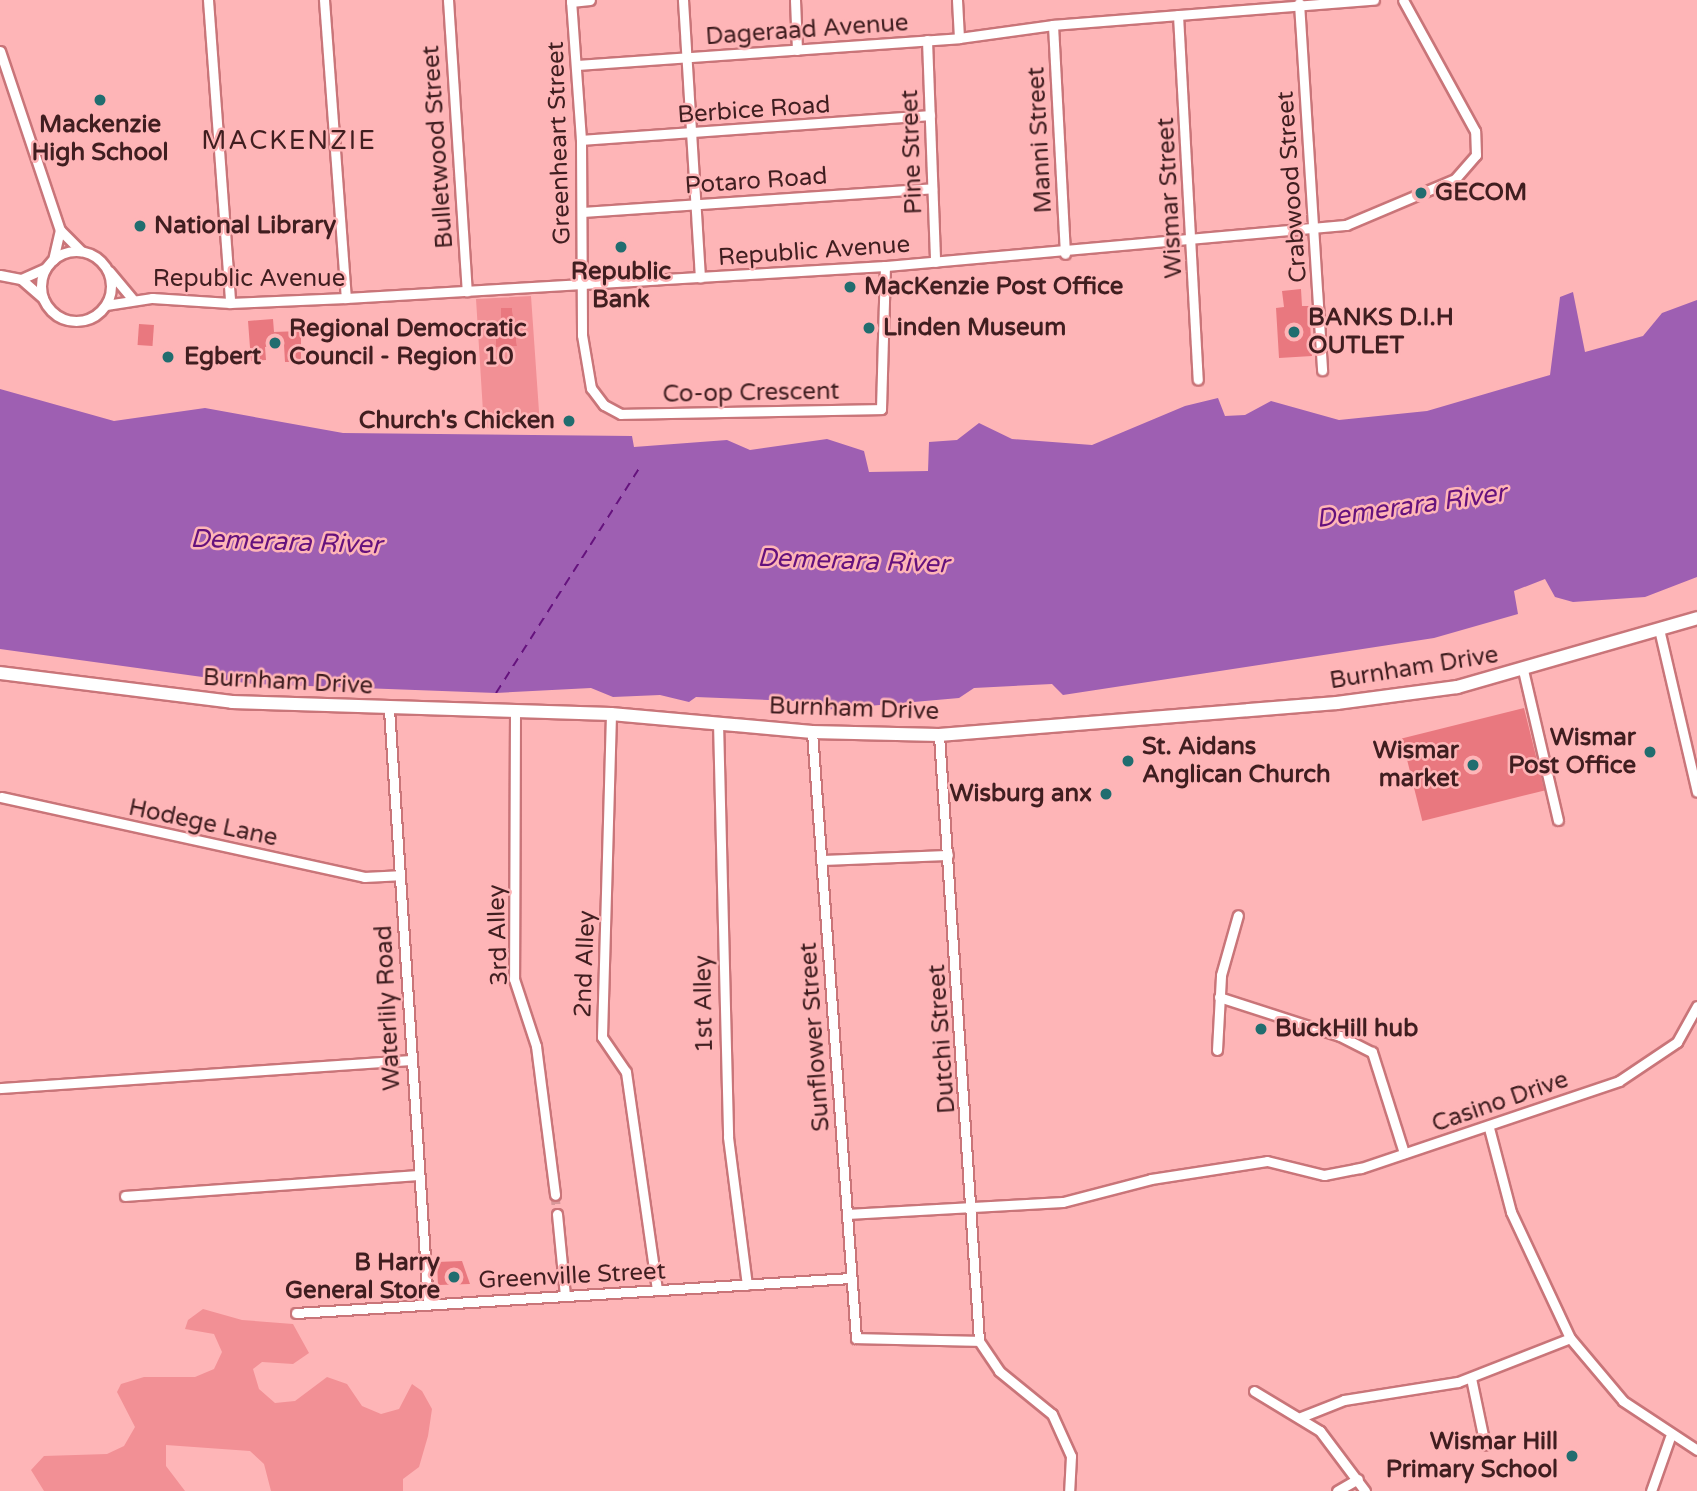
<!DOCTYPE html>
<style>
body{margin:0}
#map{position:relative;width:1697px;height:1491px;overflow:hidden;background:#feb5b7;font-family:"Varela Round",sans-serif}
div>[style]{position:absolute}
.green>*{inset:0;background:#f29095}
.water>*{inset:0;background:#9e5fb2}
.ferry>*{height:2px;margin-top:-1px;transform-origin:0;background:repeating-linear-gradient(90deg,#65127d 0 9px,transparent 0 16px)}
.building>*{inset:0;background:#e9787f;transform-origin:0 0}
.minor-tunnel>*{height:9px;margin-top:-4.5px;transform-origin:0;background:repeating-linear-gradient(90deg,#d89799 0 9px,transparent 0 13.5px)}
.roads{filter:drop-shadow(2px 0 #c97579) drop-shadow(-2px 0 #c97579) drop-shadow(0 2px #c97579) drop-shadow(0 -2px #c97579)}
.minor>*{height:9px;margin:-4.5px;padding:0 4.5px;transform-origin:4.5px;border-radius:4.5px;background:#fff}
.minor>.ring{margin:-4.5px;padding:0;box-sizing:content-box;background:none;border:9px solid #fff;border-radius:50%}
.tertiary>*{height:12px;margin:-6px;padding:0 6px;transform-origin:6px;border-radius:6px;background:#fff}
.dots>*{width:19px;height:19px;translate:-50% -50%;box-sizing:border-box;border:4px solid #feb5b7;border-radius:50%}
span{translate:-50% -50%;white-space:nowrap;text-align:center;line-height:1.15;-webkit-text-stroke:5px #feb5b7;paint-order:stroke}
.street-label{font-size:24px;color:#401e20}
.poi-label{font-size:24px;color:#401e20;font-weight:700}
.left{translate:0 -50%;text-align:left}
.right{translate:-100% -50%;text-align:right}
.neighbourhood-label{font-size:26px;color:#401e20;letter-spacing:2px}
.water-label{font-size:26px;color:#65127d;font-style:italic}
</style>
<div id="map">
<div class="green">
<i style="clip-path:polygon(evenodd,531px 296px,540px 426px,484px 428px,476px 299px,531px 296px,501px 308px,512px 308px,517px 346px,496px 347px,495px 322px,501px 321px,501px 308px)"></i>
<i style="clip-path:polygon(203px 1309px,242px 1320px,293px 1324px,309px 1353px,293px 1364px,262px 1362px,253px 1369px,259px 1389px,275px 1403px,295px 1401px,327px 1377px,347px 1384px,362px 1406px,381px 1414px,399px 1409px,412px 1384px,422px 1391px,432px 1409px,428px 1436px,419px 1467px,403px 1479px,403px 1491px,271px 1491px,264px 1464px,250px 1451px,166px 1445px,166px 1466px,185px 1491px,44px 1491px,31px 1470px,44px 1456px,107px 1454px,124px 1446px,135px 1427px,117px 1392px,121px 1384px,144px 1377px,195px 1377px,214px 1369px,222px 1352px,214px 1334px,185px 1329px,188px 1320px)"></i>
</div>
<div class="water">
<i style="clip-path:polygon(1573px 292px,1585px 352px,1643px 336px,1662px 313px,1697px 300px,1697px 577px,1645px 597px,1573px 602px,1555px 597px,1545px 579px,1514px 591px,1518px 614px,1434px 638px,1063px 695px,1052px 684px,974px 688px,959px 698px,823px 710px,821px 702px,696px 697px,689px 702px,660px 695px,613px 697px,591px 688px,496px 693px,253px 684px,0 649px,0 389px,114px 421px,205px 408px,343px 433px,632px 436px,634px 447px,727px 440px,750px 450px,827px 439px,864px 451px,869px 472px,928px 471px,929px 442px,957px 440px,979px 423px,1012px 439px,1092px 445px,1185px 406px,1218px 398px,1225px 416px,1245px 415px,1271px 401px,1339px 420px,1427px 411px,1550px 375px,1560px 297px)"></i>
</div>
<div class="ferry">
<i style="left:496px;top:693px;width:270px;rotate:-57.5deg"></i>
</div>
<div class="building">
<i style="clip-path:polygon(1301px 289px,1302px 306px,1309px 306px,1312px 356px,1279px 358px,1276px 308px,1284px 307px,1282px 291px)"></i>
<i style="clip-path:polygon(501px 308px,512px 308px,517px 346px,496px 347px,495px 321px,501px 321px)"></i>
<i style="clip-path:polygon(273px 319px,274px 332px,301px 331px,301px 362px,285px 362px,284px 345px,265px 347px,266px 360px,251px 361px,248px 321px)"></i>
<i style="left:139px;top:324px;width:15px;height:21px;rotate:4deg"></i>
<i style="left:1524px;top:708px;width:85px;height:126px;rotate:76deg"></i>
<i style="clip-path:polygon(462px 1261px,470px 1284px,438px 1285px,437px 1262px)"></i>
</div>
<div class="minor-tunnel">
<i style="left:555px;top:1195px;width:19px;rotate:84deg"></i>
</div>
<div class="roads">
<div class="minor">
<i style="left:208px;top:0;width:304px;rotate:85.8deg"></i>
<i style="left:324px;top:0;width:299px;rotate:85.8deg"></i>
<i style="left:448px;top:0;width:292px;rotate:86.3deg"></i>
<i style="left:571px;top:0;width:140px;rotate:85.9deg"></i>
<i style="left:581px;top:140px;width:195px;rotate:89.7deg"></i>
<i style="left:582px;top:335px;width:54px;rotate:80.4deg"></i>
<i style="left:591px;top:388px;width:21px;rotate:53deg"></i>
<i style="left:604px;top:405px;width:19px;rotate:28deg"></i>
<i style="left:621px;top:414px;width:260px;rotate:-1.1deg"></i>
<i style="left:881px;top:409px;width:143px;rotate:-88.4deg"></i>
<i style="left:683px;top:0;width:278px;rotate:86.5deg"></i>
<i style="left:795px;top:0;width:50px;rotate:87.7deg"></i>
<i style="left:957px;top:0;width:38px;rotate:87deg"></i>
<i style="left:571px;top:2px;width:19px;rotate:-6deg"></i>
<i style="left:1299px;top:3px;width:368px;rotate:86.4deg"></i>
<i style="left:1178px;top:15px;width:365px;rotate:86.9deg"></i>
<i style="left:1053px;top:25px;width:229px;rotate:87deg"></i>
<i style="left:927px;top:40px;width:222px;rotate:87.9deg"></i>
<i style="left:0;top:51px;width:189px;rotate:71.5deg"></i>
<i style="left:60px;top:230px;width:30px;rotate:45deg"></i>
<i style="left:577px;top:65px;width:383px;rotate:-4deg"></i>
<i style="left:959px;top:38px;width:95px;rotate:-7.9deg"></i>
<i style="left:1053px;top:25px;width:322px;rotate:-4.5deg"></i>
<i style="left:581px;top:140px;width:350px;rotate:-4.1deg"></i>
<i style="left:583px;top:212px;width:350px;rotate:-3.9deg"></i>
<i class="ring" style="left:41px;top:251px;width:61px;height:61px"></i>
<i style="left:53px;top:260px;width:31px;rotate:-77deg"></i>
<i style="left:109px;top:271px;width:38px;rotate:50deg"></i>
<i style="left:0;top:275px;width:21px;rotate:11deg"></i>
<i style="left:21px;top:279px;width:29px;rotate:41deg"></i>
<i style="left:21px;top:279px;width:27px;rotate:-24deg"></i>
<i style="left:106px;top:305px;width:47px;rotate:-8.7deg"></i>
<i style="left:152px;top:298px;width:78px;rotate:3.7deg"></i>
<i style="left:230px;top:303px;width:116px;rotate:-2.5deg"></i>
<i style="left:346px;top:298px;width:540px;rotate:-3.4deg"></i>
<i style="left:885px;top:266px;width:463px;rotate:-5.1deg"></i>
<i style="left:1346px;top:225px;width:118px;rotate:-22.9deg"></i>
<i style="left:1455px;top:179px;width:32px;rotate:-49deg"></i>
<i style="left:1476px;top:155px;width:24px;rotate:-92deg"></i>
<i style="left:1475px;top:131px;width:149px;rotate:-118.8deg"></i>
<i style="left:1659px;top:629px;width:167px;rotate:76.9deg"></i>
<i style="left:1523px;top:670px;width:154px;rotate:76.9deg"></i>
<i style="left:389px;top:709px;width:596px;rotate:86.25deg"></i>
<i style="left:515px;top:711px;width:268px;rotate:90.2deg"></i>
<i style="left:514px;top:979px;width:71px;rotate:71.8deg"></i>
<i style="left:536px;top:1046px;width:150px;rotate:82.7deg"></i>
<i style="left:611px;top:714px;width:323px;rotate:91.6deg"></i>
<i style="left:602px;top:1037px;width:42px;rotate:55.6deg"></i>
<i style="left:626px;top:1072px;width:220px;rotate:81.9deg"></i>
<i style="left:718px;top:722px;width:415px;rotate:88.6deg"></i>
<i style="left:728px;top:1137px;width:149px;rotate:82.7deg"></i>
<i style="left:812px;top:732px;width:608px;rotate:85.85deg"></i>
<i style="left:856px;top:1338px;width:123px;rotate:1.4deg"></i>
<i style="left:939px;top:735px;width:607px;rotate:86.22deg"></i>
<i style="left:1px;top:797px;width:372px;rotate:12.4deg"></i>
<i style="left:364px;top:877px;width:35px;rotate:-3deg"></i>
<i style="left:821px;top:860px;width:127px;rotate:-2.3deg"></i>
<i style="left:1219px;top:997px;width:127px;rotate:17.9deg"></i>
<i style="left:1340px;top:1036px;width:36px;rotate:27deg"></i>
<i style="left:1372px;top:1052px;width:106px;rotate:72.4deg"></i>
<i style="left:1217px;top:1050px;width:75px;rotate:-86.9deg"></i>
<i style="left:1221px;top:975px;width:62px;rotate:-74.2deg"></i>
<i style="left:0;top:1088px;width:411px;rotate:-3.9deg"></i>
<i style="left:1489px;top:1128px;width:87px;rotate:75.3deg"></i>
<i style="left:1511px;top:1212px;width:139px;rotate:64.9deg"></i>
<i style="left:1570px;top:1338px;width:82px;rotate:49.9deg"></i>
<i style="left:1623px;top:1401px;width:89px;rotate:33.5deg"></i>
<i style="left:125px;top:1196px;width:293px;rotate:-4.1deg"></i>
<i style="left:557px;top:1214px;width:82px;rotate:84.4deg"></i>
<i style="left:847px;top:1214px;width:216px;rotate:-3.2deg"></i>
<i style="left:1063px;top:1202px;width:91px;rotate:-14.6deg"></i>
<i style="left:1151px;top:1179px;width:117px;rotate:-8.8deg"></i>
<i style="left:1267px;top:1161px;width:59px;rotate:13.8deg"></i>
<i style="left:1324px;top:1175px;width:38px;rotate:-11deg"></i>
<i style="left:1361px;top:1168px;width:272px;rotate:-18.6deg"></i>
<i style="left:1619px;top:1081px;width:70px;rotate:-33.9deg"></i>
<i style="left:1677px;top:1042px;width:41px;rotate:-60.9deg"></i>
<i style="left:296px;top:1313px;width:556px;rotate:-3.61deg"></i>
<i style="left:979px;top:1341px;width:36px;rotate:56deg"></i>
<i style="left:999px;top:1371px;width:68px;rotate:39.1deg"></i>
<i style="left:1052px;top:1414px;width:46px;rotate:65.7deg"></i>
<i style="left:1071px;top:1456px;width:35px;rotate:93deg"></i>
<i style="left:1471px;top:1378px;width:68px;rotate:78.2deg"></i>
<i style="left:1254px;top:1391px;width:77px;rotate:31.2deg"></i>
<i style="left:1320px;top:1431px;width:75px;rotate:53.1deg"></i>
<i style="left:1301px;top:1417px;width:46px;rotate:-21.6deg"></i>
<i style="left:1344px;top:1400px;width:115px;rotate:-9deg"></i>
<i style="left:1458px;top:1382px;width:120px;rotate:-21.4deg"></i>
<i style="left:1337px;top:1491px;width:24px;rotate:-30deg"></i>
<i style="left:1651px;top:1491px;width:57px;rotate:-70.6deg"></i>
</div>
<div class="tertiary">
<i style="left:0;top:673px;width:234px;rotate:7.1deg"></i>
<i style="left:232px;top:702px;width:379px;rotate:1.8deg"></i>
<i style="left:611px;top:714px;width:202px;rotate:5.1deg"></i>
<i style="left:812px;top:732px;width:127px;rotate:1.4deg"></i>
<i style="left:939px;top:735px;width:399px;rotate:-4.6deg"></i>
<i style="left:1337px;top:703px;width:121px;rotate:-7.6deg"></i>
<i style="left:1457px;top:687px;width:250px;rotate:-16deg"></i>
</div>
</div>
<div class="dots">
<i style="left:100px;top:100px;background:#216d6f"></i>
<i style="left:1421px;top:193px;background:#216d6f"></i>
<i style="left:140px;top:226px;background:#216d6f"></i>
<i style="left:621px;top:247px;background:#216d6f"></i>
<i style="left:850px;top:287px;background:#216d6f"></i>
<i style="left:869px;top:328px;background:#216d6f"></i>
<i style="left:1294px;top:332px;background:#216d6f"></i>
<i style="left:275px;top:343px;background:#216d6f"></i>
<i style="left:168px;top:357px;background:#216d6f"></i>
<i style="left:569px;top:421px;background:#216d6f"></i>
<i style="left:1650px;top:752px;background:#216d6f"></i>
<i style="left:1128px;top:761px;background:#216d6f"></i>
<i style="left:1473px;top:765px;background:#216d6f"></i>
<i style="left:1106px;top:794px;background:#216d6f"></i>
<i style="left:1261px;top:1029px;background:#216d6f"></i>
<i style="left:454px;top:1277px;background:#216d6f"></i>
<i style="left:1572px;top:1456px;background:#216d6f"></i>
</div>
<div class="street-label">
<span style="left:807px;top:30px;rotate:-4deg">Dageraad Avenue</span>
<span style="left:754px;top:110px;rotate:-4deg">Berbice Road</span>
<span style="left:1040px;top:140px;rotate:-93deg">Manni Street</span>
<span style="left:559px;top:143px;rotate:-92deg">Greenheart Street</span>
<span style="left:438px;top:147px;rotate:-94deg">Bulletwood Street</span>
<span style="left:912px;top:152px;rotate:-92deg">Pine Street</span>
<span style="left:756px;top:181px;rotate:-4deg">Potaro Road</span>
<span style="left:1292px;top:187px;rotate:-94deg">Crabwood Street</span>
<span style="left:1170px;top:198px;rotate:-93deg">Wismar Street</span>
<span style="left:814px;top:251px;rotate:-4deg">Republic Avenue</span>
<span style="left:249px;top:279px">Republic Avenue</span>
<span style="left:751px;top:393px;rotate:-1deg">Co-op Crescent</span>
<span style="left:1414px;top:668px;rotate:-9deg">Burnham Drive</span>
<span style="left:288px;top:682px;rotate:3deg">Burnham Drive</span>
<span style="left:854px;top:709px;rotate:2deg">Burnham Drive</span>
<span style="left:203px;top:823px;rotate:12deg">Hodege Lane</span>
<span style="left:498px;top:935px;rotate:-92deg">3rd Alley</span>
<span style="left:585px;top:964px;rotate:-88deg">2nd Alley</span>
<span style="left:704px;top:1004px;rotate:-91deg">1st Alley</span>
<span style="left:388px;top:1008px;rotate:-93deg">Waterlily Road</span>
<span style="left:815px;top:1037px;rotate:-94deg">Sunflower Street</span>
<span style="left:942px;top:1039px;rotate:-94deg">Dutchi Street</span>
<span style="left:1500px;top:1102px;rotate:-19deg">Casino Drive</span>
<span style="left:572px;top:1276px;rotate:-3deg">Greenville Street</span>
</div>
<div class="poi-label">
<span style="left:100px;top:139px">Mackenzie<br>High School</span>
<span class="left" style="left:1435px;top:193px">GECOM</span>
<span class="left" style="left:154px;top:226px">National Library</span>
<span style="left:621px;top:286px">Republic<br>Bank</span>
<span class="left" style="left:864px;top:287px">MacKenzie Post Office</span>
<span class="left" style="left:1308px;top:332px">BANKS D.I.H<br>OUTLET</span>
<span class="left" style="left:883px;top:328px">Linden Museum</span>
<span class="left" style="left:289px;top:343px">Regional Democratic<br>Council - Region 10</span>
<span class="left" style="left:184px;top:357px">Egbert</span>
<span class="right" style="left:555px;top:421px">Church's Chicken</span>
<span class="right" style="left:1636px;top:752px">Wismar<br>Post Office</span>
<span class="left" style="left:1142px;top:761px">St. Aidans<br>Anglican Church</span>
<span class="right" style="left:1459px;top:765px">Wismar<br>market</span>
<span class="right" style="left:1092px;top:794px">Wisburg anx</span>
<span class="left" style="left:1275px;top:1029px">BuckHill hub</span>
<span class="right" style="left:440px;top:1277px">B Harry<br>General Store</span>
<span class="right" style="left:1558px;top:1456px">Wismar Hill<br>Primary School</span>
</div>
<div class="neighbourhood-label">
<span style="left:289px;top:141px">MACKENZIE</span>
</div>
<div class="water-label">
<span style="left:1411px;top:506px;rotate:-8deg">Demerara River</span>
<span style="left:286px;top:542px;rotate:2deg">Demerara River</span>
<span style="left:853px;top:561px;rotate:2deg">Demerara River</span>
</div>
</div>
